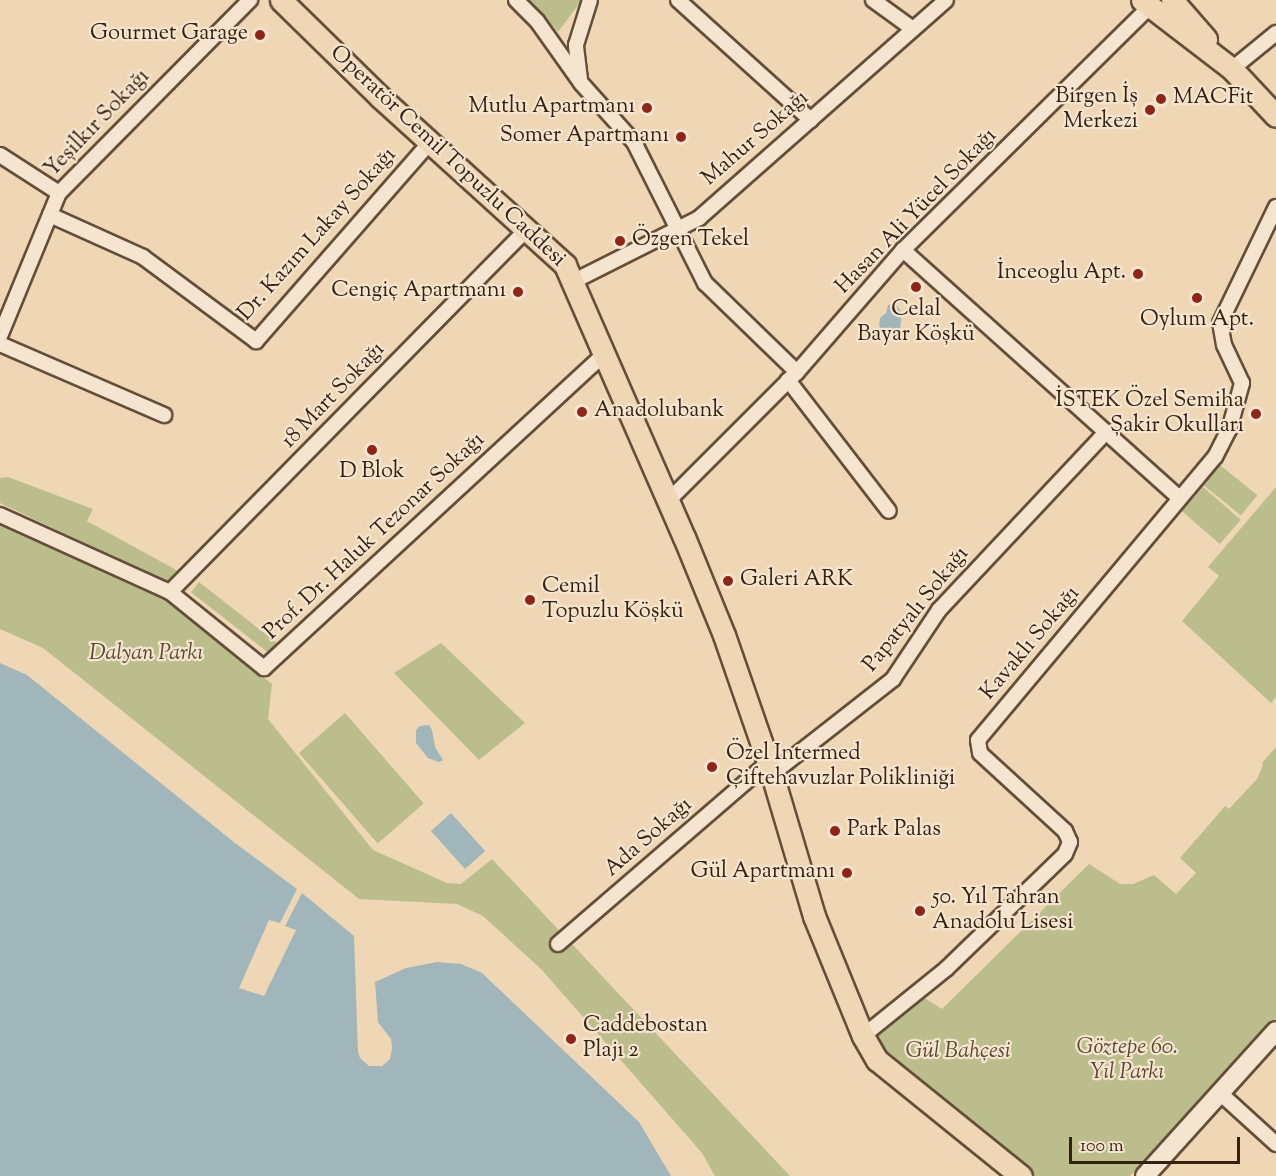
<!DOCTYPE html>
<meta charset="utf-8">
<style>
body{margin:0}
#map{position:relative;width:1276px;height:1176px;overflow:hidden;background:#efd7b6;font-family:"Sorts Mill Goudy",serif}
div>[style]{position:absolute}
.green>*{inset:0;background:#bbbe8c;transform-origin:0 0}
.water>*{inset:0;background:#a0b6ba;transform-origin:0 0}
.roads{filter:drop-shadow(2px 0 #644e39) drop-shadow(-2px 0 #644e39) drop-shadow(0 2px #644e39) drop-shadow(0 -2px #644e39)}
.street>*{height:14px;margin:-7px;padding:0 7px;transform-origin:7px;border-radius:7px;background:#f5e5d0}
.secondary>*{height:18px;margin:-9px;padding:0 9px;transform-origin:9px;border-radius:9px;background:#f5e5d0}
.primary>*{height:21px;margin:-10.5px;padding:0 10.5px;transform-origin:10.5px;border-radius:10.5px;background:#efd7b6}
.dots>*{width:16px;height:16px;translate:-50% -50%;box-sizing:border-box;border:3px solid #f5e5d0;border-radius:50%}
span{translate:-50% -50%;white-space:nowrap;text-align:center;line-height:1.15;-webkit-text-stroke:4.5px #f5e5d0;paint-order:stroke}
.poi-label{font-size:22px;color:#36210f}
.right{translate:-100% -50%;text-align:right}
.left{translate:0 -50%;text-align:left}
.street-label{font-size:22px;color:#36210f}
.park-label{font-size:22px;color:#57482e;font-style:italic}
.scale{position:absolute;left:1069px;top:1137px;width:171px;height:27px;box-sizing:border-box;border:3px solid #36210f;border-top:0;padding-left:8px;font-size:18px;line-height:21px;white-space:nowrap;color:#36210f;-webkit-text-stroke:4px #f5e5d0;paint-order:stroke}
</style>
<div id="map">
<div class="green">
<i style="clip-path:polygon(530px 0,582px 0,558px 32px)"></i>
<i style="left:1220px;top:465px;width:48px;height:26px;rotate:39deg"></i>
<i style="clip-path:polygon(8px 477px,93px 509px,87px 521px,178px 571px,166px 582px,0 503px,0 478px)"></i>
<i style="left:1203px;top:487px;width:50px;height:32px;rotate:41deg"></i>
<i style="clip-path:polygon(1276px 487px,1276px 697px,1271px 703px,1182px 621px,1219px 576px,1208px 567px)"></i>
<i style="clip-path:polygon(0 521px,172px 600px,272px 684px,268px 719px,373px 850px,447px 883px,461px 884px,492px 859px,790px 1176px,715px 1176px,702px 1153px,542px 970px,483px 916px,457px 904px,359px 899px,43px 648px,0 629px)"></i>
<i style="left:199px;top:582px;width:103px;height:13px;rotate:38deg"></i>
<i style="clip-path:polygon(441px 643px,525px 723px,479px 760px,394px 673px)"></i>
<i style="left:345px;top:713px;width:120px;height:61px;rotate:49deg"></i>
<i style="clip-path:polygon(1276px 747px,1276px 1019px,1130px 1176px,1034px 1176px,994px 1146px,879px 1048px,874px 1036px,923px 997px,942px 1009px,1089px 864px,1120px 884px,1133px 884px,1154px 875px,1176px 894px,1196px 873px,1180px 858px,1225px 806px,1229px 809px,1257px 779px,1263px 765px,1262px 763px)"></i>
</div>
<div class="water">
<i style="clip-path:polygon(895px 303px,902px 313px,900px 329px,895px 333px,885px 334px,879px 326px,880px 318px,886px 313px,888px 305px)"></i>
<i style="clip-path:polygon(0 663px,27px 675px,235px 843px,297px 889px,280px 923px,269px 920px,239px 988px,264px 996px,296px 930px,285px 926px,302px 893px,354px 936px,358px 1052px,360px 1058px,369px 1066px,382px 1066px,390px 1059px,392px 1048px,391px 1039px,378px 1022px,375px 982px,406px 968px,437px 962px,461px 964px,482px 973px,639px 1122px,671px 1176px,0 1176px)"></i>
<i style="clip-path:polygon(429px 725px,432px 730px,435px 747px,443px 760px,439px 762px,428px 758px,416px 743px,416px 730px,420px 726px)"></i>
<i style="left:451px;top:813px;width:51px;height:27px;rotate:48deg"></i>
</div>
<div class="roads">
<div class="street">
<i style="left:516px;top:0;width:30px;rotate:45deg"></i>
<i style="left:537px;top:21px;width:76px;rotate:54.6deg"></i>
<i style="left:581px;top:83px;width:79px;rotate:48.1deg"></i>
<i style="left:634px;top:142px;width:158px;rotate:63.3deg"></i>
<i style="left:705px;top:283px;width:128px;rotate:44.1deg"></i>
<i style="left:678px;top:0;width:179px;rotate:42.1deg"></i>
<i style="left:873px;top:0;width:49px;rotate:35.9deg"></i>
<i style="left:1232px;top:69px;width:57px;rotate:-39.3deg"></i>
<i style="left:580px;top:79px;width:34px;rotate:-97deg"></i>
<i style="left:576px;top:45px;width:47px;rotate:-72.7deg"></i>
<i style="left:0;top:155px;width:70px;rotate:32.8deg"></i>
<i style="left:50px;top:215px;width:102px;rotate:24.3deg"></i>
<i style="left:143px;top:257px;width:141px;rotate:36.6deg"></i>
<i style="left:256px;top:341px;width:264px;rotate:-48.8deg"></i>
<i style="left:903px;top:250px;width:371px;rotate:41.9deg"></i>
<i style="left:574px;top:281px;width:140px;rotate:-26.7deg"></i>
<i style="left:699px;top:218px;width:329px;rotate:-41.4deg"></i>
<i style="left:0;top:336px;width:155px;rotate:-67.6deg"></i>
<i style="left:59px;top:193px;width:272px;rotate:-45.3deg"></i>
<i style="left:0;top:344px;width:179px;rotate:23.4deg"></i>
<i style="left:788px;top:380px;width:165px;rotate:52.4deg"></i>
<i style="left:668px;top:501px;width:182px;rotate:-45deg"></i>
<i style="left:797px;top:372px;width:162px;rotate:-49deg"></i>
<i style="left:903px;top:250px;width:346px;rotate:-44.6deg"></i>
<i style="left:0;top:515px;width:187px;rotate:24.4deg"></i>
<i style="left:170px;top:592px;width:121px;rotate:39deg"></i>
<i style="left:264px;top:668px;width:461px;rotate:-42.7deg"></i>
<i style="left:170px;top:592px;width:509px;rotate:-45.48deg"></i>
<i style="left:772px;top:774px;width:154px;rotate:-38.1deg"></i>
<i style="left:893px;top:679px;width:83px;rotate:-56.3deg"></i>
<i style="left:939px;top:610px;width:244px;rotate:-46.8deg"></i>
<i style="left:558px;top:944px;width:277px;rotate:-40.8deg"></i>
<i style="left:863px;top:1036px;width:107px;rotate:-38.9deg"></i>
<i style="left:946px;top:969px;width:165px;rotate:-44deg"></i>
<i style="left:1065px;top:854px;width:13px;rotate:-67deg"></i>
<i style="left:1070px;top:842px;width:12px;rotate:-114deg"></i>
<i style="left:1065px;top:831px;width:115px;rotate:-137.5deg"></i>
<i style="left:980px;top:753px;width:13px;rotate:-99deg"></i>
<i style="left:978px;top:740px;width:369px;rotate:-50.1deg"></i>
<i style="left:1215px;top:457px;width:30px;rotate:-63deg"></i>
<i style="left:1229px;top:430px;width:49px;rotate:-74.5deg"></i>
<i style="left:1242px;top:383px;width:42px;rotate:-115.3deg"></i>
<i style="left:1224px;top:345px;width:22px;rotate:-100deg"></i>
<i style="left:1220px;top:323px;width:129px;rotate:-64.2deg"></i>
<i style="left:1220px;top:1093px;width:76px;rotate:42.3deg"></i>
</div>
<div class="secondary">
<i style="left:1145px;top:1176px;width:195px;rotate:-47.9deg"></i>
</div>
<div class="primary">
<i style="left:281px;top:0;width:139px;rotate:44.4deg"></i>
<i style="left:380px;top:97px;width:250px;rotate:42.2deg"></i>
<i style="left:565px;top:265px;width:297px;rotate:66.4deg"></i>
<i style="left:684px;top:537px;width:106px;rotate:67.8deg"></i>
<i style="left:724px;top:635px;width:147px;rotate:70.9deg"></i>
<i style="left:772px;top:774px;width:148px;rotate:73.5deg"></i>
<i style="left:814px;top:916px;width:130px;rotate:67.8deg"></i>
<i style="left:863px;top:1036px;width:28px;rotate:60deg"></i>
<i style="left:877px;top:1060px;width:185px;rotate:38.9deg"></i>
<i style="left:1142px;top:0;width:113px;rotate:37.5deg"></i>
<i style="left:1232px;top:69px;width:64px;rotate:46.9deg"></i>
<i style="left:1172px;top:0;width:52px;rotate:48.9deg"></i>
</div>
</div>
<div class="dots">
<i style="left:260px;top:35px;background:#8f2418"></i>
<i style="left:1161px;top:99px;background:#8f2418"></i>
<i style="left:647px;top:108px;background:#8f2418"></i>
<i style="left:1150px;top:110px;background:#8f2418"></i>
<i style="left:681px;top:137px;background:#8f2418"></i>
<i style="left:620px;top:241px;background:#8f2418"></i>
<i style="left:1138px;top:274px;background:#8f2418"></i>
<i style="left:916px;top:287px;background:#8f2418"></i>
<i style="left:518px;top:292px;background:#8f2418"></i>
<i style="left:1197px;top:298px;background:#8f2418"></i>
<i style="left:582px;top:412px;background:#8f2418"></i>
<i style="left:1256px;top:414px;background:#8f2418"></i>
<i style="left:372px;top:450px;background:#8f2418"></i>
<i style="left:728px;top:581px;background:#8f2418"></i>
<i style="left:530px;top:600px;background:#8f2418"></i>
<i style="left:712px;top:767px;background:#8f2418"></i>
<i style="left:835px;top:831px;background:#8f2418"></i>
<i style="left:847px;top:873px;background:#8f2418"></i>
<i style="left:920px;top:911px;background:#8f2418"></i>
<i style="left:571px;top:1039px;background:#8f2418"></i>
</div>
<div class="poi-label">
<span class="right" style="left:248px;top:35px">Gourmet Garage</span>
<span class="right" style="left:1138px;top:110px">Birgen İş<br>Merkezi</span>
<span class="left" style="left:1173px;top:99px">MACFit</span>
<span class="right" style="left:635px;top:108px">Mutlu Apartmanı</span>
<span class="right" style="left:669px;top:137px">Somer Apartmanı</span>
<span class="left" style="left:632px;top:241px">Özgen Tekel</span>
<span class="right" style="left:1126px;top:274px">İnceoglu Apt.</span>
<span class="right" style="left:506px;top:292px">Cengiç Apartmanı</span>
<span style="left:916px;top:323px">Celal<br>Bayar Köşkü</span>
<span style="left:1197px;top:321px">Oylum Apt.</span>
<span class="right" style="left:1244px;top:414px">İSTEK Özel Semiha<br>Şakir Okulları</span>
<span class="left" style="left:594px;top:412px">Anadolubank</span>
<span style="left:372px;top:473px">D Blok</span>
<span class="left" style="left:740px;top:581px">Galeri ARK</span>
<span class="left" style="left:542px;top:600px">Cemil<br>Topuzlu Köşkü</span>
<span class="left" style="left:726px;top:767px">Özel Intermed<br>Çiftehavuzlar Polikliniği</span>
<span class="left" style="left:847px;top:831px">Park Palas</span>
<span class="right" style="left:835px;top:873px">Gül Apartmanı</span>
<span class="left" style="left:932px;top:911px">50. Yıl Tahran<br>Anadolu Lisesi</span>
<span class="left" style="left:583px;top:1039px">Caddebostan<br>Plajı 2</span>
</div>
<div class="street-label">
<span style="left:98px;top:124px;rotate:-46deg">Yeşilkır Sokağı</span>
<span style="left:756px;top:139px;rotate:-41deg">Mahur Sokağı</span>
<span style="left:447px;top:157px;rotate:43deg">Operatör Cemil Topuzlu Caddesi</span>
<span style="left:917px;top:212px;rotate:-46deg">Hasan Ali Yücel Sokağı</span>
<span style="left:318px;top:235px;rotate:-48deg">Dr. Kazım Lakay Sokağı</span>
<span style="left:334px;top:396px;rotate:-46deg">18 Mart Sokağı</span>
<span style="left:375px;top:537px;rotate:-43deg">Prof. Dr. Haluk Tezonar Sokağı</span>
<span style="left:917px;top:610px;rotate:-51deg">Papatyalı Sokağı</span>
<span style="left:1031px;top:644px;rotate:-50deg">Kavaklı Sokağı</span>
<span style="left:649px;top:838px;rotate:-41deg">Ada Sokağı</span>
</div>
<div class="park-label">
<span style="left:146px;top:655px">Dalyan Parkı</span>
<span style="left:1127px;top:1061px">Göztepe 60.<br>Yıl Parkı</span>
<span style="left:958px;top:1053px">Gül Bahçesi</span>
</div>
<div class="scale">100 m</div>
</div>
